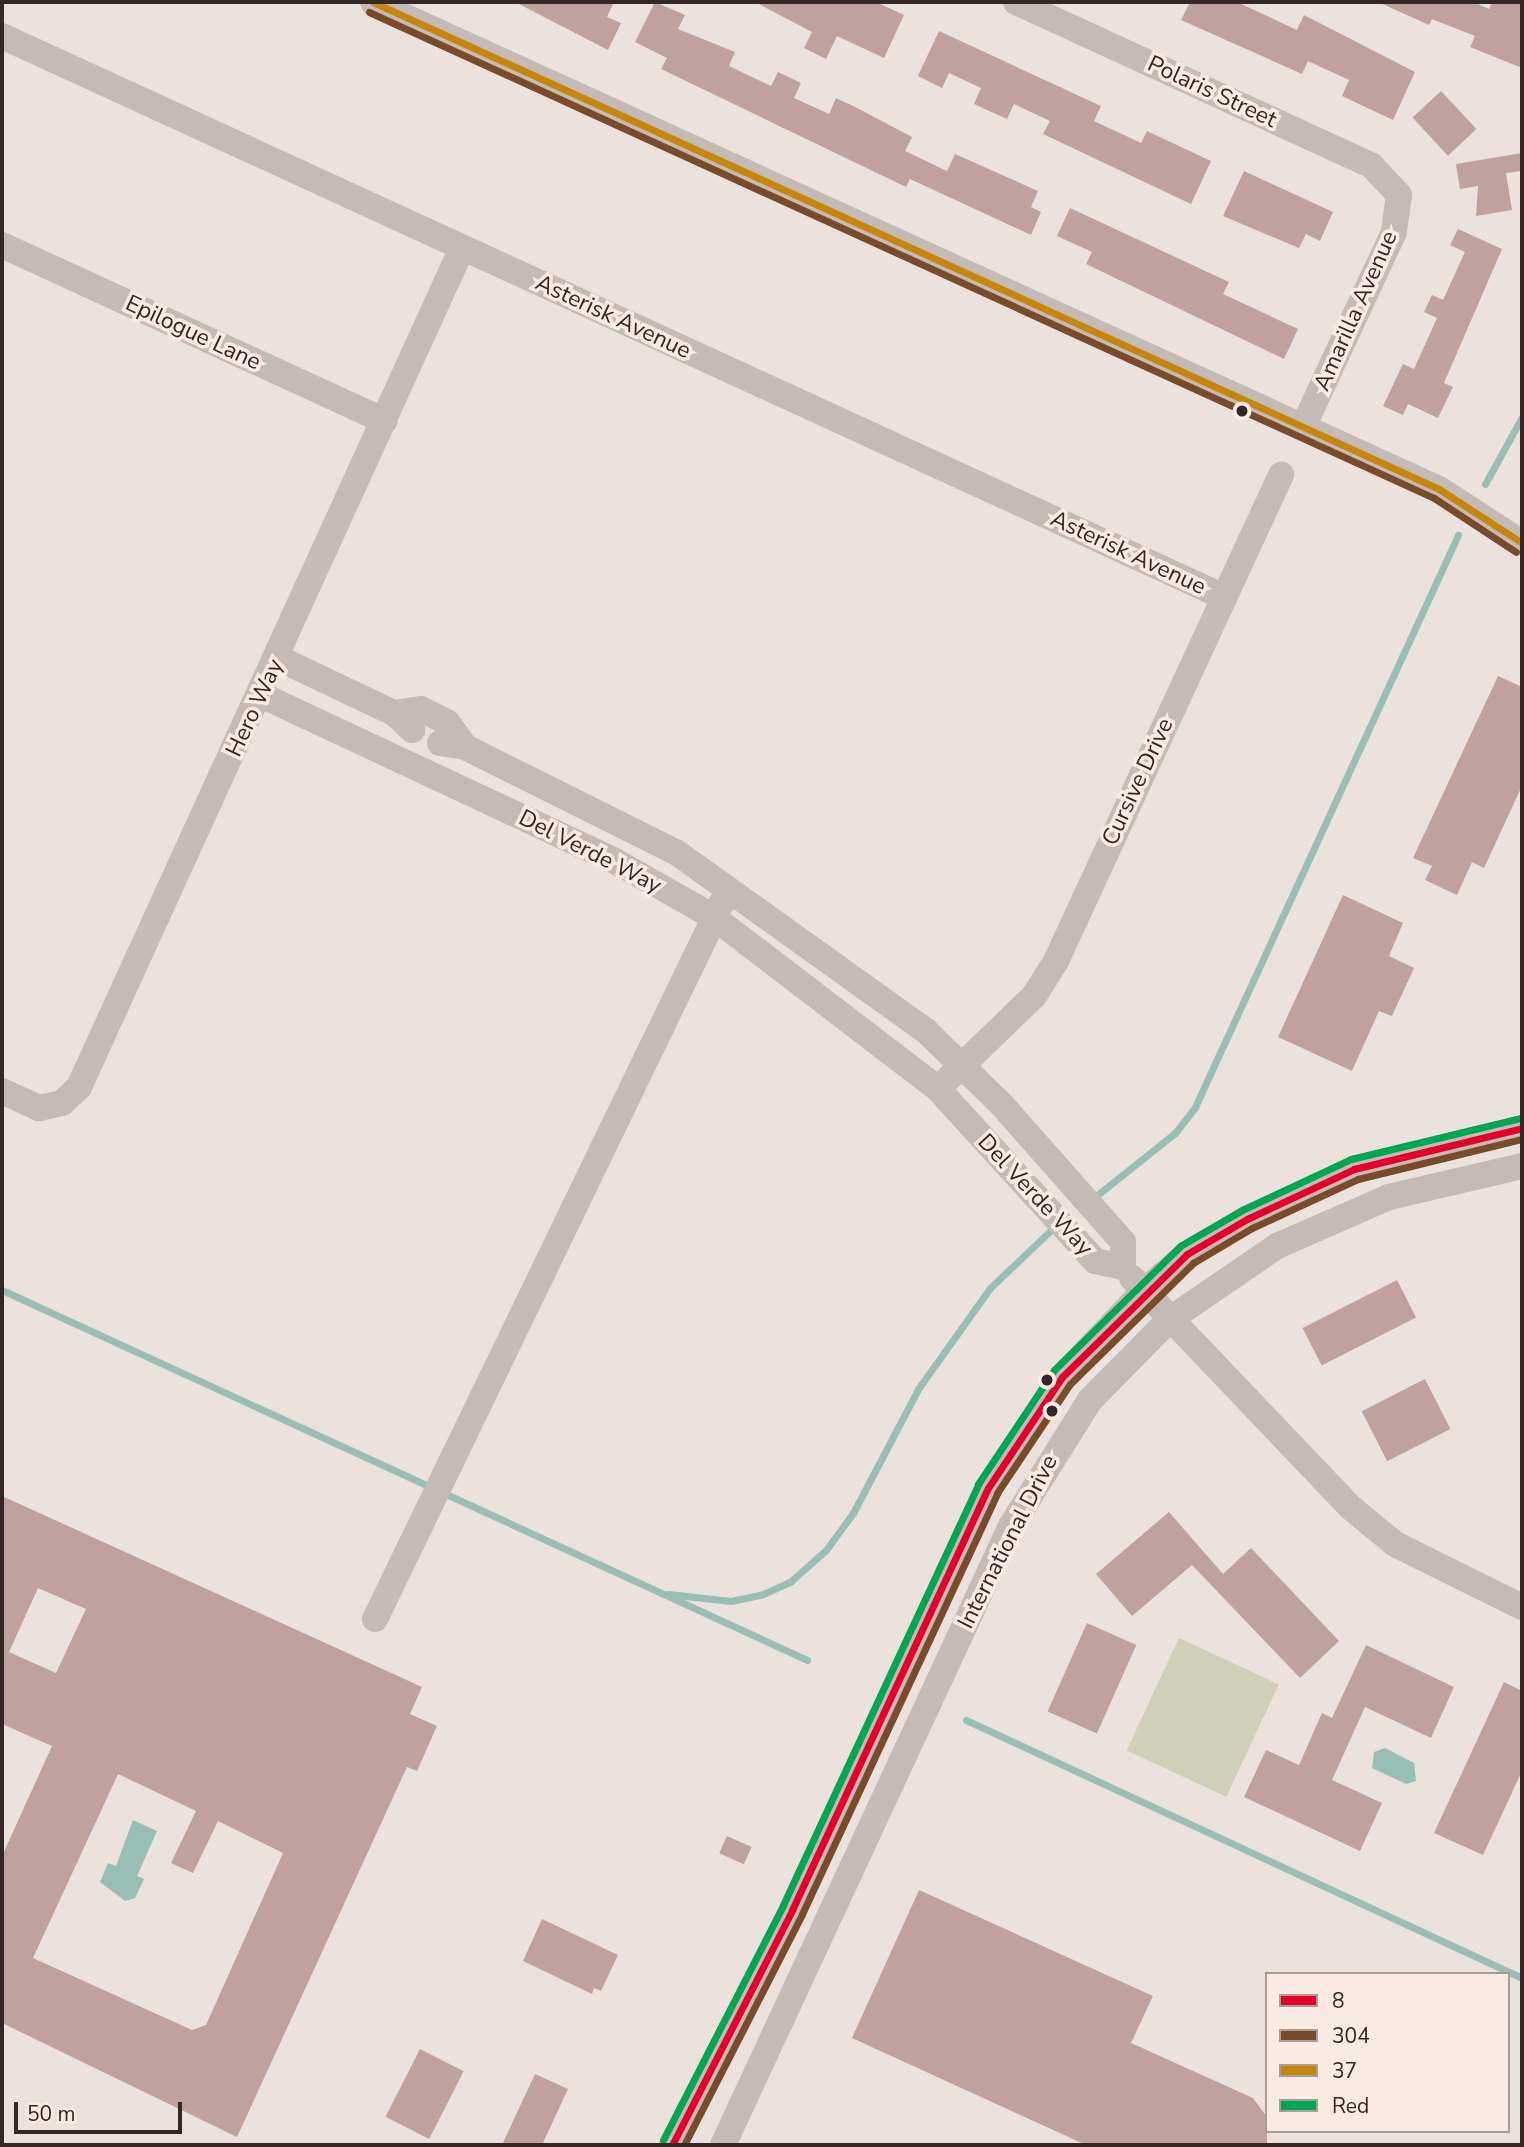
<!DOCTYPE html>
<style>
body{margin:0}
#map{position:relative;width:1524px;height:2147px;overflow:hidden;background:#ebe2dd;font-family:"Nunito Sans",sans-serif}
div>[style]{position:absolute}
.green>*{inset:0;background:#d0cfb7;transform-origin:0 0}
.water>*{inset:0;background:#99beb6}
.stream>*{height:7px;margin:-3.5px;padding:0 3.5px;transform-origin:3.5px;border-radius:3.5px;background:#99beb6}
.building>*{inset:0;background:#bfa29e;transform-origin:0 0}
.minor>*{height:26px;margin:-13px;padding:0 13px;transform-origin:13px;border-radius:13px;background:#c4bab6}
.bus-1>*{height:7px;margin:-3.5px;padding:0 3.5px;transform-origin:3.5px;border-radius:3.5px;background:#e4002b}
.bus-2>*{height:7px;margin:-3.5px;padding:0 3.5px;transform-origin:3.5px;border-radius:3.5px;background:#7a4b2a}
.bus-3>*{height:7px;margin:-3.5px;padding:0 3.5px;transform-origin:3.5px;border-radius:3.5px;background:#c68609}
.bus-4>*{height:7px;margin:-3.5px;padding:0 3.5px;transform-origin:3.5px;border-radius:3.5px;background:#00a651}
.dots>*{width:19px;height:19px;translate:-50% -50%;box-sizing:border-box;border:4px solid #f9ebe3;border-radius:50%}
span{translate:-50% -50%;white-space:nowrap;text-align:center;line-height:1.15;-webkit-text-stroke:7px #f9ebe3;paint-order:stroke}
.street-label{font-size:23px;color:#342725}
.frame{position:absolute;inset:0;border:4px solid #342725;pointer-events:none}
.legend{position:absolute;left:1265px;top:1972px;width:245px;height:161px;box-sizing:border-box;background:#f9ebe3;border:2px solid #aa9d97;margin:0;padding:9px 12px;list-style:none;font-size:21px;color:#342725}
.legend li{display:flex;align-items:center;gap:14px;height:35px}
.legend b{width:35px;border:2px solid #aa9d97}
.scale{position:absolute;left:14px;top:2102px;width:168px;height:32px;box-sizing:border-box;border:4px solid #342725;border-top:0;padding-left:9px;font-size:21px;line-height:24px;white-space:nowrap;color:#342725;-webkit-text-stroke:5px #f9ebe3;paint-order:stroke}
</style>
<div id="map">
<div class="green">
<i style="left:1179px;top:1638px;width:110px;height:124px;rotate:25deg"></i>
</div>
<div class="water">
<i style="clip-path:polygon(1385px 1748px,1414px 1763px,1416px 1781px,1406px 1784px,1372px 1768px,1374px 1752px)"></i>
<i style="clip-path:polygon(133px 1820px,157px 1831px,137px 1876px,144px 1879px,135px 1898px,125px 1901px,100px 1882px,108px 1863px,116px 1866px)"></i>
</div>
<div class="stream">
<i style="left:1485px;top:484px;width:77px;rotate:-61.1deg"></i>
<i style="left:1096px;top:1196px;width:101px;rotate:-38.6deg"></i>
<i style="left:1175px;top:1133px;width:33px;rotate:-52deg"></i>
<i style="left:1195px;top:1107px;width:630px;rotate:-65.31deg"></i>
<i style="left:2px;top:1290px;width:886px;rotate:24.68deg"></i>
<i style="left:668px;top:1594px;width:63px;rotate:6.3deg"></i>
<i style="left:731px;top:1601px;width:33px;rotate:-12deg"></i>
<i style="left:763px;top:1594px;width:30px;rotate:-24deg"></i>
<i style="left:790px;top:1582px;width:48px;rotate:-41.6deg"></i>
<i style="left:826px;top:1550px;width:46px;rotate:-53.9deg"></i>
<i style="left:853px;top:1513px;width:140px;rotate:-62.3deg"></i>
<i style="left:918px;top:1389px;width:124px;rotate:-54.5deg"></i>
<i style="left:990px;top:1288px;width:86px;rotate:-43.6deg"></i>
<i style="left:966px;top:1720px;width:613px;rotate:24.89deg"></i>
</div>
<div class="building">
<i style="clip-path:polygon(515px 2px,614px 2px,607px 17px,621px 23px,608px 50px)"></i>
<i style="clip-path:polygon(655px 2px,685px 15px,678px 29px,735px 52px,729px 66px,771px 86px,778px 72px,801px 83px,794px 98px,829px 114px,836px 98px,859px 109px,912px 137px,905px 151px,947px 171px,955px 154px,1038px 191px,1031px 207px,1041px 212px,1031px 235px,910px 179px,906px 187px,661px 69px,667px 58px,635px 42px)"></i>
<i style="clip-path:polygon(755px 2px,876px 2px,904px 15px,884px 58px,837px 36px,826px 59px,804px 48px,812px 32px)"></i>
<i style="clip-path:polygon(1190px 2px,1237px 2px,1297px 30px,1304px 15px,1415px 72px,1393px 120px,1342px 96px,1349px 80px,1308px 61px,1302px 74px,1181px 20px)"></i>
<i style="clip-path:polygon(1378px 2px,1473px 2px,1489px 9px,1492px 2px,1522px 2px,1522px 68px,1470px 47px,1475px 36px,1432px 19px,1429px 25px)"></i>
<i style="clip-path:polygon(939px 31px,1101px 106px,1094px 121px,1141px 143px,1147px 131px,1211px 161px,1191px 204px,1043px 134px,1050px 121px,1014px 104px,1007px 119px,974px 104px,981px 88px,949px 73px,942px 88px,918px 76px)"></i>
<i style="left:1441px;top:91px;width:52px;height:39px;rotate:47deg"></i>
<i style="clip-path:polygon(1522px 153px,1522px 171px,1506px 173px,1512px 210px,1476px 216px,1478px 186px,1460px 189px,1456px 164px)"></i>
<i style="clip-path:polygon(1244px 171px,1333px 212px,1320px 241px,1306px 234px,1299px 248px,1223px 216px)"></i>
<i style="clip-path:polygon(1070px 208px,1229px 282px,1223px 294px,1298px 329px,1284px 359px,1086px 264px,1092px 252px,1057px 236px)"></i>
<i style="clip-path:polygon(1458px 229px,1502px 249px,1444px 383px,1453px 387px,1438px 418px,1408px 404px,1403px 415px,1383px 406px,1403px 364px,1414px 369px,1437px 318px,1424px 312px,1432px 295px,1443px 300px,1465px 252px,1450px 245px)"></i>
<i style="clip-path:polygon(1498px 676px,1522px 687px,1522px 786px,1484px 868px,1472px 862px,1457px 895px,1425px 880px,1432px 866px,1413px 858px)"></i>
<i style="clip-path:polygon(1343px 895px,1403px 923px,1389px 956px,1414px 968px,1392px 1016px,1379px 1011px,1352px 1071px,1278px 1037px)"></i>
<i style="left:1397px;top:1280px;width:42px;height:106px;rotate:63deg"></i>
<i style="left:1425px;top:1379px;width:56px;height:71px;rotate:63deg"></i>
<i style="clip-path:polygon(evenodd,2px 1496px,422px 1687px,410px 1714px,437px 1726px,417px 1771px,407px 1767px,237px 2137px,2px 2023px,2px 1856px,52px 1746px,2px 1724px,2px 1496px,38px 1588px,86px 1609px,56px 1673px,9px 1652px,38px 1588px,2px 1496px,118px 1774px,196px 1811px,171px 1863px,193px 1873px,218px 1821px,283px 1853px,206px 2025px,192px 2030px,33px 1958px,118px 1774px)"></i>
<i style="clip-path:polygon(1169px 1512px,1223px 1574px,1251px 1548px,1339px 1641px,1300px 1678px,1192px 1565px,1132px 1616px,1096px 1574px)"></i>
<i style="left:1087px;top:1623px;width:54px;height:97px;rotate:24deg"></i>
<i style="clip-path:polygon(1366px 1645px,1454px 1687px,1431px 1738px,1365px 1707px,1332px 1780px,1382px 1803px,1360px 1851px,1244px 1797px,1266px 1750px,1299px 1765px,1322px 1713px,1332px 1718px)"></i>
<i style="clip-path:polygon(1504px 1682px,1522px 1691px,1522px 1771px,1483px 1855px,1434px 1833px)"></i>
<i style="left:727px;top:1836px;width:27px;height:19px;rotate:24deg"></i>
<i style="clip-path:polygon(919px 1890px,1153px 1996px,1131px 2043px,1253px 2098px,1267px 2117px,1267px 2145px,1086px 2145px,852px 2038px)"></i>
<i style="clip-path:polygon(542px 1919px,618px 1955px,601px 1991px,594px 1988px,592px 1994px,523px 1961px)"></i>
<i style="left:420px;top:2049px;width:49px;height:76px;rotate:27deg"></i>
<i style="clip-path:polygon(535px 2074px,568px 2089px,542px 2145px,502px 2145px)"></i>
</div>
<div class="minor">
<i style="left:373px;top:2px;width:1172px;rotate:24.55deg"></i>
<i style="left:1439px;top:489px;width:99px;rotate:33deg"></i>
<i style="left:1016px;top:2px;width:392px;rotate:24.7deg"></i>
<i style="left:1372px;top:166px;width:40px;rotate:47deg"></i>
<i style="left:1399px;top:195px;width:37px;rotate:98deg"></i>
<i style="left:1394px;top:232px;width:213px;rotate:115deg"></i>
<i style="left:2px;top:36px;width:1345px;rotate:24.66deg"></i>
<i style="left:2px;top:245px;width:421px;rotate:24.7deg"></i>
<i style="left:278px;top:658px;width:128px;rotate:25.4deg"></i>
<i style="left:394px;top:713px;width:25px;rotate:43deg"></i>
<i style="left:261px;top:695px;width:391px;rotate:25.1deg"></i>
<i style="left:615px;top:861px;width:112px;rotate:29.6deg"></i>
<i style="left:712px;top:916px;width:285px;rotate:37.4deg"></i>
<i style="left:938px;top:1089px;width:233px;rotate:47.6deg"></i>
<i style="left:1095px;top:1261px;width:29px;rotate:12deg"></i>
<i style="left:394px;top:713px;width:27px;rotate:-8deg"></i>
<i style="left:421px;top:709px;width:29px;rotate:27deg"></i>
<i style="left:447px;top:722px;width:31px;rotate:54deg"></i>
<i style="left:440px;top:743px;width:25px;rotate:9deg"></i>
<i style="left:465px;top:747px;width:236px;rotate:26.5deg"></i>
<i style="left:676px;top:852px;width:307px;rotate:35.6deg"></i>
<i style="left:926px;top:1031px;width:105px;rotate:44.2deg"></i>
<i style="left:1001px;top:1104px;width:184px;rotate:48.5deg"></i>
<i style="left:1123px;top:1242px;width:25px;rotate:90deg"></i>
<i style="left:949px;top:1078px;width:118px;rotate:-44deg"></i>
<i style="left:1034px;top:996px;width:41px;rotate:-57.8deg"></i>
<i style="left:1056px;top:961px;width:536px;rotate:-65.16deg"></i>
<i style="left:2px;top:1091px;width:41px;rotate:24.7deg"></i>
<i style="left:39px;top:1108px;width:24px;rotate:-12deg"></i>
<i style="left:62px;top:1103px;width:23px;rotate:-43deg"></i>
<i style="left:79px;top:1087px;width:922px;rotate:-65.46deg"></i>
<i style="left:1132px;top:1278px;width:316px;rotate:46.4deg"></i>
<i style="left:1350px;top:1507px;width:58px;rotate:39.4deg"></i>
<i style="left:1395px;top:1544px;width:142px;rotate:26.4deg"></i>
<i style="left:375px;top:1619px;width:797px;rotate:-64.17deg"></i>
<i style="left:672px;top:2145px;width:264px;rotate:-62.9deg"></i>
<i style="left:792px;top:1910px;width:465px;rotate:-65.1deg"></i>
<i style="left:988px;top:1488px;width:133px;rotate:-56.3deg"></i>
<i style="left:1062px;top:1377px;width:117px;rotate:-46.4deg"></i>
<i style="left:1143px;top:1292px;width:58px;rotate:-40.8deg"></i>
<i style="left:1187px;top:1254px;width:69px;rotate:-30.3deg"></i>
<i style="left:1247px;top:1219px;width:118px;rotate:-25deg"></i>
<i style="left:1354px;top:1169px;width:173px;rotate:-13.7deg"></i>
<i style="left:723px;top:2145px;width:683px;rotate:-65.05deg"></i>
<i style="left:1011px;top:1526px;width:149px;rotate:-57.9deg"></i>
<i style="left:1090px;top:1400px;width:112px;rotate:-45.4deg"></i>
<i style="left:1169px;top:1320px;width:131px;rotate:-34.4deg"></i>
<i style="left:1277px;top:1246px;width:122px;rotate:-23.6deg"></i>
<i style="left:1389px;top:1197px;width:137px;rotate:-13.1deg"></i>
</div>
<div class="bus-1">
<i style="left:672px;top:2145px;width:264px;rotate:-62.9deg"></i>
<i style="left:792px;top:1910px;width:465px;rotate:-65.1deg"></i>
<i style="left:988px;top:1488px;width:133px;rotate:-56.3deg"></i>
<i style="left:1062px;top:1377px;width:175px;rotate:-44.5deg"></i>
<i style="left:1187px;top:1254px;width:69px;rotate:-30.3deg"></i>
<i style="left:1247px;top:1219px;width:118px;rotate:-25deg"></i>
<i style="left:1354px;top:1169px;width:173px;rotate:-13.7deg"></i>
</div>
<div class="bus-2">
<i style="left:369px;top:12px;width:1171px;rotate:24.53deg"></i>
<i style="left:1434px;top:498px;width:98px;rotate:33.4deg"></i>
<i style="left:684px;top:2145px;width:259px;rotate:-62.9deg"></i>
<i style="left:802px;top:1914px;width:464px;rotate:-65.1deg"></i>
<i style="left:997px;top:1493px;width:131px;rotate:-56.2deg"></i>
<i style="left:1070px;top:1384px;width:173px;rotate:-44.5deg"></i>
<i style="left:1193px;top:1263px;width:69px;rotate:-30.7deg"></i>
<i style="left:1252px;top:1228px;width:117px;rotate:-24.8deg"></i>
<i style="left:1358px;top:1179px;width:169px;rotate:-13.7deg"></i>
</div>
<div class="bus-3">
<i style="left:373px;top:2px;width:1172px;rotate:24.55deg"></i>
<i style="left:1439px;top:489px;width:99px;rotate:33deg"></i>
</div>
<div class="bus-4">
<i style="left:663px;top:2140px;width:264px;rotate:-62.9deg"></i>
<i style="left:783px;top:1905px;width:464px;rotate:-65.1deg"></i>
<i style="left:978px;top:1484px;width:137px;rotate:-56.3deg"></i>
<i style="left:1054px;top:1370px;width:177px;rotate:-44.5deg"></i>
<i style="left:1180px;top:1246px;width:72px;rotate:-30.1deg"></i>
<i style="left:1242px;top:1210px;width:120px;rotate:-25.1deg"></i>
<i style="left:1351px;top:1159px;width:174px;rotate:-13.6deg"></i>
</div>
<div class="dots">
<i style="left:1242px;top:411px;background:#342725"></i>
<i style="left:1047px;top:1380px;background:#342725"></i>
<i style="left:1052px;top:1411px;background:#342725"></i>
</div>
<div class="street-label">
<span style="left:1212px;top:92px;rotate:25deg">Polaris Street</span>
<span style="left:1356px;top:311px;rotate:-66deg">Amarilla Avenue</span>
<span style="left:613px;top:317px;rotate:25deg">Asterisk Avenue</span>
<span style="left:193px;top:333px;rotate:25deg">Epilogue Lane</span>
<span style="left:1128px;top:553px;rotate:25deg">Asterisk Avenue</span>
<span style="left:255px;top:708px;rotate:-65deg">Hero Way</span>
<span style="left:1138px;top:782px;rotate:-65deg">Cursive Drive</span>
<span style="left:590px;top:852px;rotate:27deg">Del Verde Way</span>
<span style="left:1035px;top:1195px;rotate:47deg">Del Verde Way</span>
<span style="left:1008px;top:1542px;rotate:-63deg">International Drive</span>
</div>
<div class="frame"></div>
<ul class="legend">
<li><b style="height:9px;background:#e4002b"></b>8</li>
<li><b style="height:9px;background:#7a4b2a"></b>304</li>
<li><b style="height:9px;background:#c68609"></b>37</li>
<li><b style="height:9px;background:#00a651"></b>Red</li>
</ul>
<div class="scale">50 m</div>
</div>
